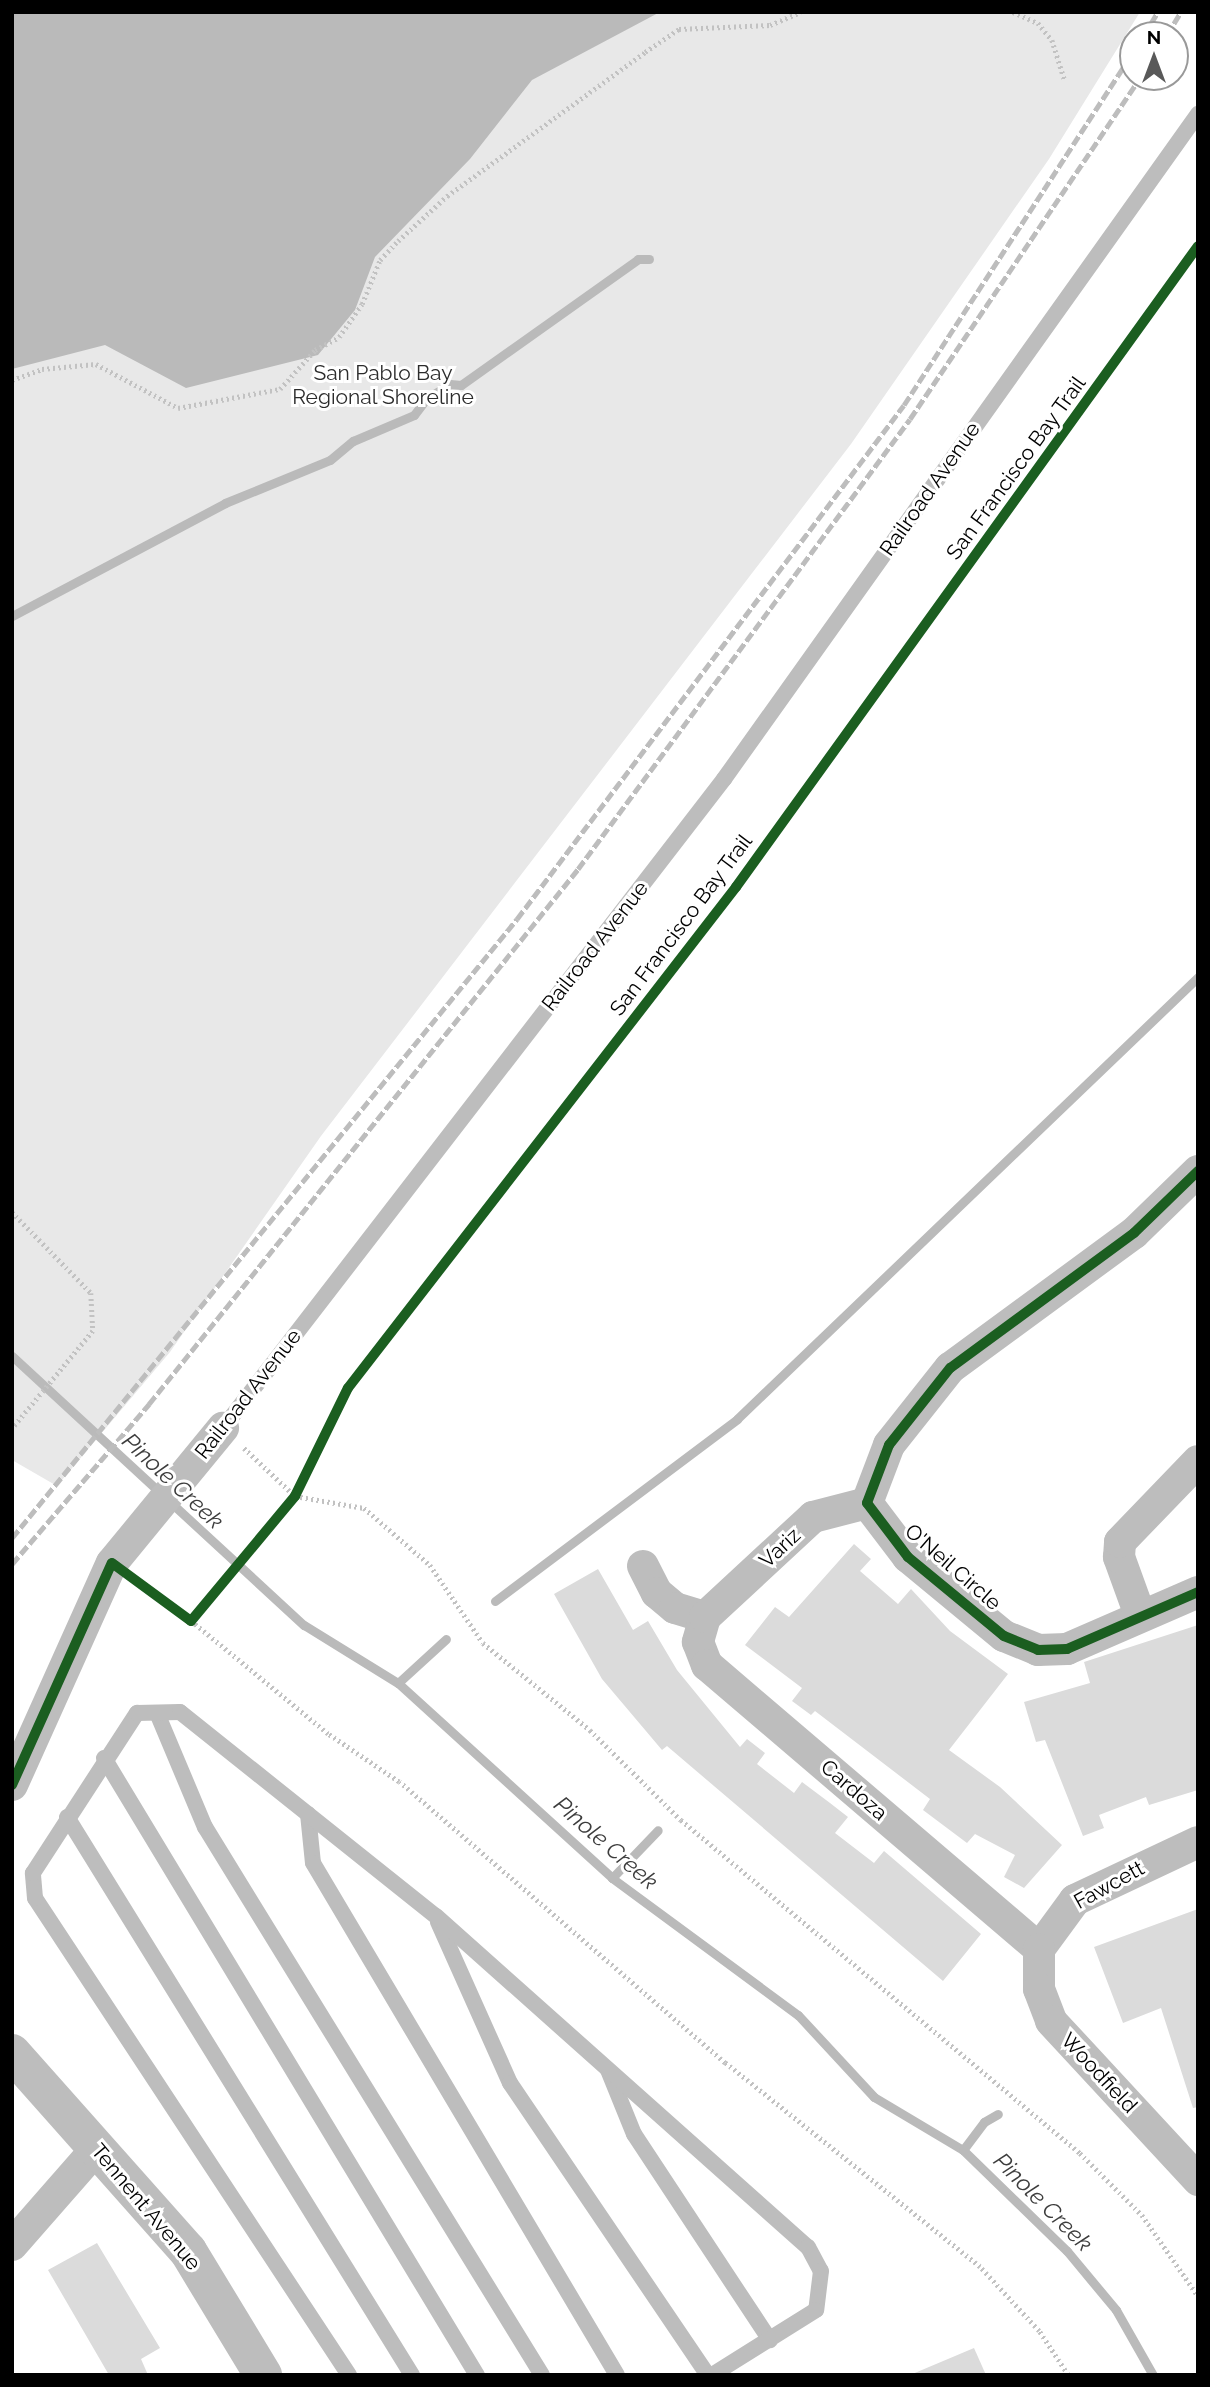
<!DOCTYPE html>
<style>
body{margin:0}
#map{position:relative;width:1210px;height:2387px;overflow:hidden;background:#fff;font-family:Raleway,sans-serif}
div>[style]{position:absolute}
.green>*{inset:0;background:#e8e8e8}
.water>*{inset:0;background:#bababa}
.stream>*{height:9px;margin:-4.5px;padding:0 4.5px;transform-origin:4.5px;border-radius:4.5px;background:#bababa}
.building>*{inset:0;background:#dbdbdb}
.path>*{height:4.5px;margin-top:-2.25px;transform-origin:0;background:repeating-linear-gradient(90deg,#c2c2c2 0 2px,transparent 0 5.5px)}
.service>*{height:16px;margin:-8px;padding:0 8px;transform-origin:8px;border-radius:8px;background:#bdbdbd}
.minor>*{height:32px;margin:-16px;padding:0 16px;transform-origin:16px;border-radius:16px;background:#bdbdbd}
.tertiary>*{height:38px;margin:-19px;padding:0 19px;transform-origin:19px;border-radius:19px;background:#bdbdbd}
.rail>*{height:5px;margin-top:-2.5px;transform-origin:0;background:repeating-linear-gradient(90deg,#bdbdbd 0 10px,transparent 0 13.5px)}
.cycleway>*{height:10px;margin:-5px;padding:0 5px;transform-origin:5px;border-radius:5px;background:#1b5e20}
span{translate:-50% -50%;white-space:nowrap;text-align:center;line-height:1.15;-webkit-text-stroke:6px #fff;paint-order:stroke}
.park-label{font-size:21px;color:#2c2c2c}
.street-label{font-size:21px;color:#000}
.water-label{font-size:23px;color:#3d3d3d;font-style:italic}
.frame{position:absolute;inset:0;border:14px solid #000;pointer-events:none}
.north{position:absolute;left:1119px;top:21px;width:70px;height:70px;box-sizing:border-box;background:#fff;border:2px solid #999;border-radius:50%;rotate:0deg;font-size:19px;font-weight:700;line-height:28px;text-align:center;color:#000}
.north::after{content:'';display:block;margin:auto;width:24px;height:32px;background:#595959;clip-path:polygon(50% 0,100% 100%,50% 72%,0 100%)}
</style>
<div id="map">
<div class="green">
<i style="clip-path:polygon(12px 12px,1140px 12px,1049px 159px,851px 444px,321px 1136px,170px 1352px,57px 1486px,12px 1460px)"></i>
</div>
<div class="water">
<i style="clip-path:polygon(12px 12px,660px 12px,532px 80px,470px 159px,375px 257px,355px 310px,318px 355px,186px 388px,105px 345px,12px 369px)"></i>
</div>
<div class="stream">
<i style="left:12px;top:616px;width:241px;rotate:-27.9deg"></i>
<i style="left:225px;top:503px;width:113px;rotate:-22.3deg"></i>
<i style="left:330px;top:460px;width:30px;rotate:-40deg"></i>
<i style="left:353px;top:441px;width:66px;rotate:-23.1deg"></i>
<i style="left:414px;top:415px;width:20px;rotate:-53deg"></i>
<i style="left:426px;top:399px;width:28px;rotate:-32deg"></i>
<i style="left:450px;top:384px;width:11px;rotate:5deg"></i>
<i style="left:461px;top:385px;width:217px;rotate:-35.4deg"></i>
<i style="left:638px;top:259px;width:11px"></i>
<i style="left:12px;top:1356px;width:397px;rotate:42.7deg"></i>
<i style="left:304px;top:1625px;width:110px;rotate:31.7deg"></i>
<i style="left:398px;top:1683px;width:290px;rotate:42.3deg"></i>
<i style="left:612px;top:1878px;width:231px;rotate:36.4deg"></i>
<i style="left:798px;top:2015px;width:112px;rotate:47.2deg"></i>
<i style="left:874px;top:2097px;width:104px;rotate:30.8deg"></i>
<i style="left:963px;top:2150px;width:145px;rotate:44.2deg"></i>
<i style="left:1067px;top:2251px;width:77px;rotate:50.3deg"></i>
<i style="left:1116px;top:2310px;width:75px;rotate:60.4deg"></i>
<i style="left:495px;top:1601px;width:303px;rotate:-36.9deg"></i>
<i style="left:737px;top:1419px;width:639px;rotate:-43.79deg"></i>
<i style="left:398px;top:1683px;width:65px;rotate:-42.5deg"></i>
<i style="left:612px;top:1878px;width:66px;rotate:-46.2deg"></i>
<i style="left:963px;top:2150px;width:35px;rotate:-53deg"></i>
<i style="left:984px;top:2122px;width:16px;rotate:-30deg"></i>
</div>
<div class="building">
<i style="clip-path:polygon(854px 1544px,871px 1559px,860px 1571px,898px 1604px,911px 1589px,950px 1631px,1008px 1674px,949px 1750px,1000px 1787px,1062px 1845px,1024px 1888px,1004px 1877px,1015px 1855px,975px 1834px,967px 1843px,923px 1810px,930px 1799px,815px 1711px,811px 1715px,792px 1701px,802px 1688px,745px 1645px,775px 1607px,789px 1617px)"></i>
<i style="clip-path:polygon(598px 1569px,633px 1630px,648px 1621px,677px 1670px,740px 1747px,747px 1739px,765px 1753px,757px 1764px,794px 1793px,802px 1782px,830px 1803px,848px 1817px,835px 1833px,874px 1863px,884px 1851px,981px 1934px,943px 1981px,667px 1746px,662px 1750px,602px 1679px,554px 1594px)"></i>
<i style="clip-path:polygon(1198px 1625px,1198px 1790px,1149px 1805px,1146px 1797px,1099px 1815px,1104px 1828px,1083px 1836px,1045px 1740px,1036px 1742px,1024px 1702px,1090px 1683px,1084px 1662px)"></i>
<i style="clip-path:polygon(1198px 1909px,1198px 2107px,1193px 2108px,1161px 2008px,1123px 2023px,1094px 1947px)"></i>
<i style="clip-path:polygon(97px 2243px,160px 2348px,141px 2359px,148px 2375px,109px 2375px,48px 2270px)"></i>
<i style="clip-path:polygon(974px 2348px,986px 2375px,910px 2375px)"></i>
</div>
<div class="path">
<i style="left:1013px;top:12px;width:27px;rotate:24deg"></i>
<i style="left:1038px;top:23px;width:22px;rotate:51deg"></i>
<i style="left:1052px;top:40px;width:43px;rotate:72.4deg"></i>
<i style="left:12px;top:380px;width:32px;rotate:-20deg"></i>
<i style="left:42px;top:369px;width:54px;rotate:-5.3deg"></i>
<i style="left:96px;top:364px;width:93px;rotate:28.2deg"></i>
<i style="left:178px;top:408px;width:104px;rotate:-10.6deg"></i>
<i style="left:280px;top:389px;width:52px;rotate:-48.1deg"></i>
<i style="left:315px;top:350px;width:27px;rotate:-28deg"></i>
<i style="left:339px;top:337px;width:40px;rotate:-55.1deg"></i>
<i style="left:362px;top:304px;width:48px;rotate:-67.8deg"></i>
<i style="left:380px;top:260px;width:26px;rotate:-47deg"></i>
<i style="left:398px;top:241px;width:67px;rotate:-42.6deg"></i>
<i style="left:447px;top:196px;width:245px;rotate:-36deg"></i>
<i style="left:645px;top:52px;width:41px;rotate:-34.1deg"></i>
<i style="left:679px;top:29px;width:91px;rotate:-2.5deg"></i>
<i style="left:770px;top:25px;width:33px;rotate:-23deg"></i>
<i style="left:12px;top:1212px;width:113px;rotate:45.7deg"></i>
<i style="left:91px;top:1293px;width:38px;rotate:87deg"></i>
<i style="left:93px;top:1331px;width:127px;rotate:129.6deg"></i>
<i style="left:244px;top:1448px;width:70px;rotate:43.3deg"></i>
<i style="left:295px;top:1496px;width:70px;rotate:9.9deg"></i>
<i style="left:364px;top:1508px;width:87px;rotate:40.8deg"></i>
<i style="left:430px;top:1565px;width:94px;rotate:55.8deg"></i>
<i style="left:483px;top:1643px;width:138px;rotate:39.1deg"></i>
<i style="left:590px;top:1730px;width:128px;rotate:44.7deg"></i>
<i style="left:681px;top:1820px;width:520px;rotate:39.85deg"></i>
<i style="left:1080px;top:2153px;width:88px;rotate:45deg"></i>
<i style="left:1142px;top:2215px;width:98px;rotate:55.3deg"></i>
<i style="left:1068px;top:2375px;width:53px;rotate:-123.4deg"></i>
<i style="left:1039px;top:2331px;width:87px;rotate:-132.7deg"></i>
<i style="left:980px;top:2267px;width:327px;rotate:-141.3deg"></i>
<i style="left:725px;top:2063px;width:430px;rotate:-139.2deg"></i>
<i style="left:399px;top:1782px;width:86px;rotate:-145.9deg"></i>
<i style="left:328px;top:1734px;width:178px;rotate:-140.5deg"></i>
<i style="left:191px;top:1621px;width:163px;rotate:-50.2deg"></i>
<i style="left:295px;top:1496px;width:120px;rotate:-63.9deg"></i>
<i style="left:348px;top:1388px;width:634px;rotate:-52.24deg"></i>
<i style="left:736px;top:887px;width:790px;rotate:-54.22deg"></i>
</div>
<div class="service">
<i style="left:223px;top:1428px;width:820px;rotate:-52.33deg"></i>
<i style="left:724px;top:779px;width:817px;rotate:-54.52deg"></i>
<i style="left:157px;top:1713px;width:124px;rotate:67.2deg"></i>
<i style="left:205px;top:1827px;width:643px;rotate:58.41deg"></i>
<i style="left:104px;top:1758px;width:721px;rotate:58.85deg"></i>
<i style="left:308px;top:1814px;width:49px;rotate:84.2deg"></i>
<i style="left:313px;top:1863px;width:595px;rotate:59.3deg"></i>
<i style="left:67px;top:1817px;width:656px;rotate:58.27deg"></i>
<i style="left:438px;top:1922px;width:176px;rotate:65.9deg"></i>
<i style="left:510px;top:2083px;width:353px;rotate:55.9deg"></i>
<i style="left:608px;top:2070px;width:69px;rotate:67.9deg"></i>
<i style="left:634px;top:2134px;width:247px;rotate:56.6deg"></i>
<i style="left:349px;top:2375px;width:571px;rotate:-123.36deg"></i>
<i style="left:35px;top:1898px;width:25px;rotate:-95deg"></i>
<i style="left:33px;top:1873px;width:191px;rotate:-57deg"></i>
<i style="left:137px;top:1713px;width:43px;rotate:-1.3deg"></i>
<i style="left:180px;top:1712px;width:327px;rotate:38.6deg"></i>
<i style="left:436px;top:1916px;width:498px;rotate:41.7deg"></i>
<i style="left:808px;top:2247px;width:27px;rotate:62deg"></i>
<i style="left:821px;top:2271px;width:39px;rotate:97deg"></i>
<i style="left:816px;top:2310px;width:123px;rotate:148deg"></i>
</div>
<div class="minor">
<i style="left:1198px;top:1171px;width:89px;rotate:135.9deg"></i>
<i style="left:1134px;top:1233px;width:228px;rotate:143.7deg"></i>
<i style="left:950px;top:1368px;width:98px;rotate:128.4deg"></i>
<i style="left:889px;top:1445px;width:62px;rotate:110.8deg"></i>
<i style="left:867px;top:1503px;width:68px;rotate:52.8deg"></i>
<i style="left:908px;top:1557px;width:124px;rotate:39.5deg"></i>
<i style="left:1004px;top:1636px;width:37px;rotate:22deg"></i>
<i style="left:1038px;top:1650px;width:29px;rotate:-2deg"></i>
<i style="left:1067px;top:1649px;width:143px;rotate:-23.5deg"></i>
<i style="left:643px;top:1566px;width:30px;rotate:63deg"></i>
<i style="left:657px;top:1593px;width:23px;rotate:40deg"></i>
<i style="left:675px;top:1608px;width:31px;rotate:17deg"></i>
<i style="left:1140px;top:1615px;width:62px;rotate:-109.9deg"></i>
<i style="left:1119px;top:1557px;width:15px;rotate:-86deg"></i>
<i style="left:1120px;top:1542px;width:112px;rotate:-46.1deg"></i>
<i style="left:705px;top:1617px;width:26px;rotate:106deg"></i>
<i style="left:698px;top:1642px;width:25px;rotate:69deg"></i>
<i style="left:707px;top:1665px;width:437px;rotate:40.5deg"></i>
<i style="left:705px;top:1617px;width:147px;rotate:-42.8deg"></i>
<i style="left:813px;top:1517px;width:56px;rotate:-14.5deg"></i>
<i style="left:12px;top:1785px;width:243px;rotate:-65.8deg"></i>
<i style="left:112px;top:1563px;width:175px;rotate:-50.6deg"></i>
<i style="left:1198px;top:1842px;width:136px;rotate:154.8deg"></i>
<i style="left:1075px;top:1900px;width:61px;rotate:126.3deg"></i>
<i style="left:1039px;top:1949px;width:40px;rotate:90deg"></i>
<i style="left:1039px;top:1989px;width:34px;rotate:69deg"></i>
<i style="left:1051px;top:2021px;width:217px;rotate:47.2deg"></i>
<i style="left:12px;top:2245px;width:129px;rotate:-48.8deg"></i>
</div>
<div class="tertiary">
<i style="left:12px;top:2053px;width:265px;rotate:48.4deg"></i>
<i style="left:188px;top:2251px;width:145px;rotate:58.8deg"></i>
</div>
<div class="rail">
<i style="left:1144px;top:35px;width:27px;rotate:-59deg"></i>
<i style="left:1167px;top:35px;width:27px;rotate:-59deg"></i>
<i style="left:12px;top:1538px;width:799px;rotate:-50.79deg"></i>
<i style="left:517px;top:919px;width:643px;rotate:-53.02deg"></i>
<i style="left:904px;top:405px;width:421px;rotate:-57deg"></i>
<i style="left:12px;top:1564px;width:211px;rotate:-49.4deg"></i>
<i style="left:149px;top:1404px;width:686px;rotate:-51.27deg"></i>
<i style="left:578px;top:869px;width:559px;rotate:-53.58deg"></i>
<i style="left:910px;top:419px;width:413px;rotate:-56deg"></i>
</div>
<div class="cycleway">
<i style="left:1198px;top:1171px;width:89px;rotate:135.9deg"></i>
<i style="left:1134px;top:1233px;width:228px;rotate:143.7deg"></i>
<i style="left:950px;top:1368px;width:98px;rotate:128.4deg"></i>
<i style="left:889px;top:1445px;width:62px;rotate:110.8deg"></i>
<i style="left:867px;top:1503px;width:68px;rotate:52.8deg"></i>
<i style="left:908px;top:1557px;width:124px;rotate:39.5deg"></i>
<i style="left:1004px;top:1636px;width:37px;rotate:22deg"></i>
<i style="left:1038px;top:1650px;width:29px;rotate:-2deg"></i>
<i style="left:1067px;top:1649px;width:143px;rotate:-23.5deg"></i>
<i style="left:12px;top:1785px;width:243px;rotate:-65.8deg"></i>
<i style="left:112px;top:1563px;width:98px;rotate:36.3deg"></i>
<i style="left:191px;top:1621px;width:163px;rotate:-50.2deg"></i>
<i style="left:295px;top:1496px;width:120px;rotate:-63.9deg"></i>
<i style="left:348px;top:1388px;width:634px;rotate:-52.24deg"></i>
<i style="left:736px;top:887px;width:790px;rotate:-54.22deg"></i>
</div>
<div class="park-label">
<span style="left:383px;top:385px">San Pablo Bay<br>Regional Shoreline</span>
</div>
<div class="street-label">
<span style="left:1016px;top:468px;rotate:-54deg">San Francisco Bay Trail</span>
<span style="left:930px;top:489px;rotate:-55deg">Railroad Avenue</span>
<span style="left:681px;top:925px;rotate:-53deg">San Francisco Bay Trail</span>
<span style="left:595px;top:946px;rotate:-52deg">Railroad Avenue</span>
<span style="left:248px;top:1394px;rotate:-52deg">Railroad Avenue</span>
<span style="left:780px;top:1548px;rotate:-43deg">Variz</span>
<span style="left:953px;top:1567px;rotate:41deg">O'Neil Circle</span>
<span style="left:854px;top:1790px;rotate:41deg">Cardoza</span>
<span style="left:1109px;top:1885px;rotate:-29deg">Fawcett</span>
<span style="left:1099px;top:2073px;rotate:47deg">Woodfield</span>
<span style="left:146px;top:2207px;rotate:50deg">Tennent Avenue</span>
</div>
<div class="water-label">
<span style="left:173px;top:1481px;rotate:43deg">Pinole Creek</span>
<span style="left:606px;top:1843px;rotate:41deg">Pinole Creek</span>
<span style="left:1043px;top:2202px;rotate:45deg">Pinole Creek</span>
</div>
<div class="frame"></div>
<div class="north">N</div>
</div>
